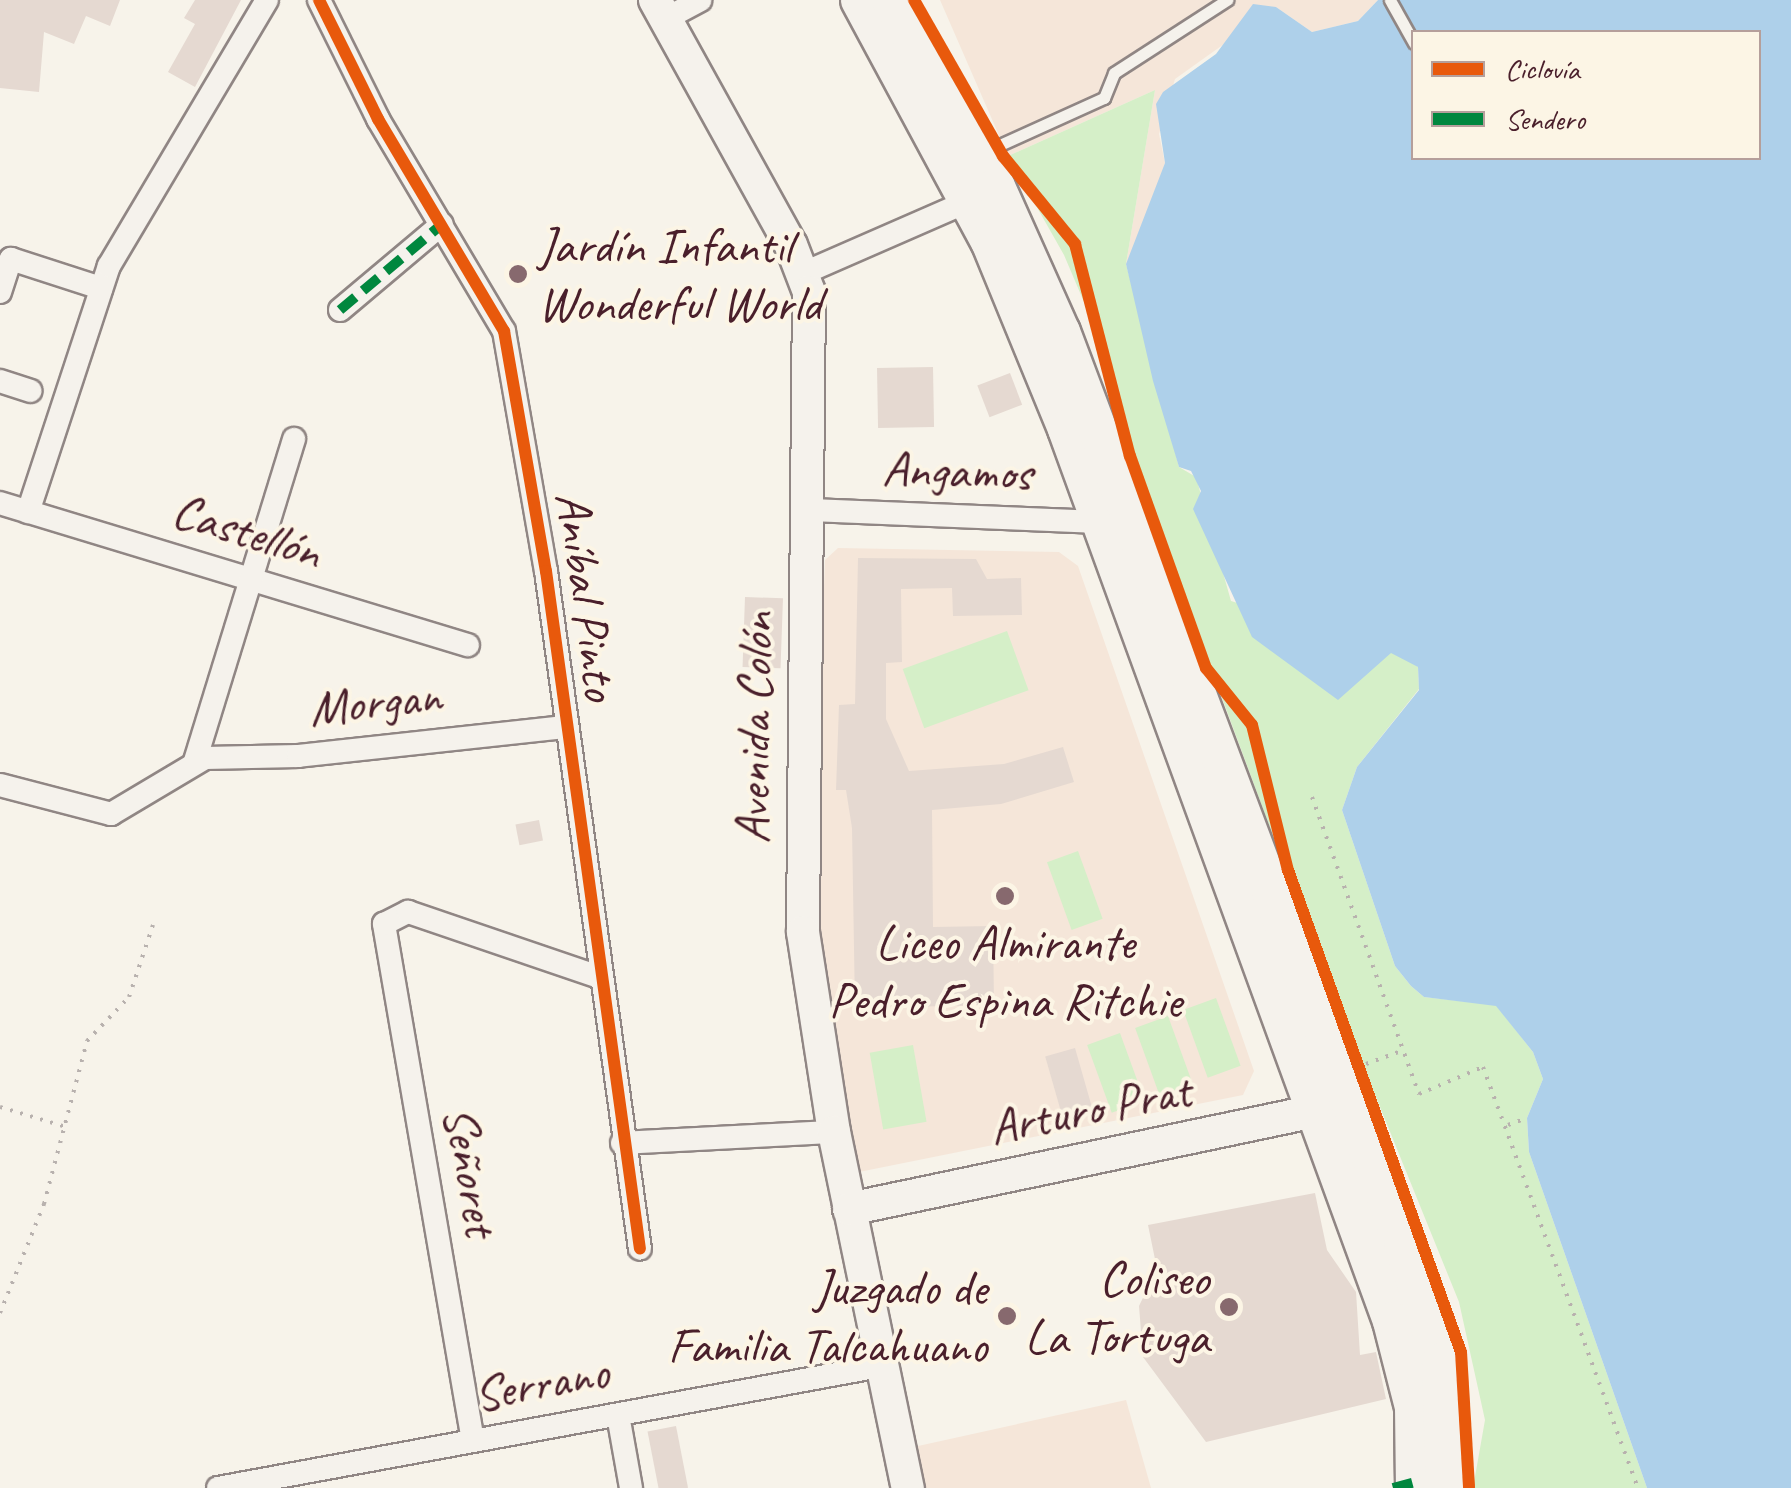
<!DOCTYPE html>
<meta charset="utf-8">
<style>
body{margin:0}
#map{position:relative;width:1791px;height:1488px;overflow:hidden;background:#f7f3ea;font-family:Caveat,sans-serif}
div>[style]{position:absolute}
.built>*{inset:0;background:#f5e6d9}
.green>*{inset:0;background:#d5efc8;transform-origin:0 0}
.water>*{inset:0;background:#aed0ea}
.building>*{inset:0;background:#e5d9d1;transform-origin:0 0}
.path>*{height:4px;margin-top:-2px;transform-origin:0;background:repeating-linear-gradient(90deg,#b8b1ae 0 2.5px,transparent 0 10.5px)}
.roads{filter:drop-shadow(2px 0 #908684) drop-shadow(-2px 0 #908684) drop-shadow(0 2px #908684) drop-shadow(0 -2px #908684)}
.lane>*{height:11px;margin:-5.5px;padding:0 5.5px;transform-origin:5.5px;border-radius:5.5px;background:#f5f2ec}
.street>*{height:22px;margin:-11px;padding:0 11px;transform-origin:11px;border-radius:11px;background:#f5f2ec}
.secondary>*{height:32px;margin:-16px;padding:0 16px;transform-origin:16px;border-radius:16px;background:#f5f2ec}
.primary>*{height:38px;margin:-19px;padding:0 19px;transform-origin:19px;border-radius:19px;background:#f5f2ec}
.quiet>*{height:10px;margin-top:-5px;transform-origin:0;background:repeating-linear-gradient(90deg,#00873e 0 20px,transparent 0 30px)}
.cycleway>*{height:12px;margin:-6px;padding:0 6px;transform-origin:6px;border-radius:6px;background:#e8590c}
.dots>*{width:28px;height:28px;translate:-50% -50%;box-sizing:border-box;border:5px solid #fcf5e5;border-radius:50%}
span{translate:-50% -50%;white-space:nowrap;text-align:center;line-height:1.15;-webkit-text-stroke:8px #fcf5e5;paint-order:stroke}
.poi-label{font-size:50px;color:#4a1f2b}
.left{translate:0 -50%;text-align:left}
.right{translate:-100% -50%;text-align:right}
.street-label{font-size:50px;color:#4a1f2b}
.legend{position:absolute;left:1411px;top:30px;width:350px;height:130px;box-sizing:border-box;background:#fcf5e5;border:2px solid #b59f9b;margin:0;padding:12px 18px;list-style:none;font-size:30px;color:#4a1f2b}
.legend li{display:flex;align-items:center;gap:20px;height:50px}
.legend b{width:50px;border:2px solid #b59f9b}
</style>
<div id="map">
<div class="built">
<i style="clip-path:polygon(940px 0,1378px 0,1358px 21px,1312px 32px,1276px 7px,1175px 79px,1159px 134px,1165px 163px,1158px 197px,1126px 264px,1155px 90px,1008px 156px)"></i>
<i style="clip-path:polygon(838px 548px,1059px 552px,1078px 566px,1254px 1071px,1243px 1095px,859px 1172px,819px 947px,815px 845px,825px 560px)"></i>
<i style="clip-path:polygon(1126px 1400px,1151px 1488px,918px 1488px,909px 1448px)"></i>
</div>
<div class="green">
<i style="clip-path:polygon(1155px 90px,1126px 264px,1179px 467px,1196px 477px,1231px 601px,1404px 654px,1418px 667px,1419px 689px,1357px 767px,1342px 810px,1395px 966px,1411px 986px,1424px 997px,1496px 1005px,1533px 1052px,1543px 1079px,1527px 1118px,1529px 1152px,1647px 1488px,1473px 1488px,1485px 1420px,1459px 1302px,1305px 922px,1119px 420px,1098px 335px,1064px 255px,1008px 156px)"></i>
<i style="left:1007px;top:631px;width:63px;height:111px;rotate:70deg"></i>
<i style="left:1078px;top:851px;width:72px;height:33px;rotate:70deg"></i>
<i style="left:1216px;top:998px;width:72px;height:35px;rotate:70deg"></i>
<i style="left:1168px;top:1016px;width:72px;height:35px;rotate:70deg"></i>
<i style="left:1120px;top:1033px;width:72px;height:35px;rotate:70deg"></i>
<i style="left:913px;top:1045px;width:78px;height:44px;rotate:80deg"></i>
</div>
<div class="water">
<i style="clip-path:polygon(evenodd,1378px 0,1791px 0,1791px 1488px,1647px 1488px,1529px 1152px,1527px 1118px,1543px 1079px,1533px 1052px,1496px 1006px,1424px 997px,1411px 986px,1395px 966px,1342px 810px,1357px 767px,1419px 690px,1418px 667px,1391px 653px,1338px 700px,1252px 637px,1193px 509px,1201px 491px,1191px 471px,1179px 467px,1153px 381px,1126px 264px,1165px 163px,1156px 104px,1163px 92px,1216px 54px,1253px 4px,1276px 7px,1312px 32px,1358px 21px,1378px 0,1414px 32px,1758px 32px,1758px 158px,1414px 158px,1414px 32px)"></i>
</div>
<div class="building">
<i style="clip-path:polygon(0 0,120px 0,110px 26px,86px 16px,74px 44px,44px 32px,39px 92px,0 88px)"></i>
<i style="clip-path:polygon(195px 0,241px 0,195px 87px,168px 72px,195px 24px,184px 18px)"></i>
<i style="left:933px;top:367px;width:60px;height:56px;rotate:89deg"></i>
<i style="left:1010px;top:373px;width:34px;height:35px;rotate:69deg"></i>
<i style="clip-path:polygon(858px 558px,976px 559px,987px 579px,1021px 578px,1022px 615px,953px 616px,952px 588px,901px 589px,902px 662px,886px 663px,886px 719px,909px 771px,1004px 764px,1063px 747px,1074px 782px,1001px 804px,932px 810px,933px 927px,993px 926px,994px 1005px,855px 1008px,852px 828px,846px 790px,836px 790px,839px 705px,855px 704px)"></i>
<i style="left:745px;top:597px;width:38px;height:70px;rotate:2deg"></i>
<i style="left:539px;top:820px;width:21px;height:24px;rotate:79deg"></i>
<i style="left:1075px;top:1048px;width:61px;height:31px;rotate:74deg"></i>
<i style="clip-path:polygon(1315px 1193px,1327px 1250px,1356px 1292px,1360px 1355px,1376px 1352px,1386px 1399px,1206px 1442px,1143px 1357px,1139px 1306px,1157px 1269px,1148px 1225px)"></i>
<i style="left:676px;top:1426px;width:63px;height:29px;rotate:79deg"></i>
</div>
<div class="path">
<i style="left:1312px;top:797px;width:316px;rotate:70.2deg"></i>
<i style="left:1419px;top:1094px;width:69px;rotate:-22.9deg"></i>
<i style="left:1483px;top:1067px;width:449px;rotate:69.8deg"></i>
<i style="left:1366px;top:1064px;width:40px;rotate:-20.2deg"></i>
<i style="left:0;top:1107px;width:66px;rotate:16.8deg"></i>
<i style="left:1508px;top:1125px;width:20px;rotate:-20deg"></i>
<i style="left:0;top:1313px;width:118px;rotate:-68deg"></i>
<i style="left:44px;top:1204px;width:169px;rotate:-75.2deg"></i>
<i style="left:87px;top:1041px;width:61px;rotate:-46.3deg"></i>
<i style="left:129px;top:997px;width:76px;rotate:-71.6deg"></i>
</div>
<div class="roads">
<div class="lane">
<i style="left:1390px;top:0;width:49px;rotate:60.8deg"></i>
<i style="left:982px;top:153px;width:134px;rotate:-24.3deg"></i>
<i style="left:1104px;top:98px;width:27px;rotate:-68deg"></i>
<i style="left:1114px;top:73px;width:135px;rotate:-32.9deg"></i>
</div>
<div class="street">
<i style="left:319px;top:0;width:133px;rotate:63.6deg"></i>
<i style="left:378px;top:119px;width:247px;rotate:59.3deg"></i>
<i style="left:504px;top:331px;width:244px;rotate:80.1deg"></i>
<i style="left:546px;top:571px;width:684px;rotate:82.11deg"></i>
<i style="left:665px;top:19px;width:40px;rotate:-28deg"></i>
<i style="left:804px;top:273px;width:188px;rotate:-23.6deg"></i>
<i style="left:0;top:292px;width:35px;rotate:-72deg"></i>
<i style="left:11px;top:259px;width:95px;rotate:17.9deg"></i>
<i style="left:340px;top:310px;width:133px;rotate:-40.1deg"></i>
<i style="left:0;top:381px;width:32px;rotate:18deg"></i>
<i style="left:0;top:503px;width:489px;rotate:16.9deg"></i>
<i style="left:810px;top:510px;width:290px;rotate:2.4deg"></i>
<i style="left:28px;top:512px;width:259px;rotate:-71.8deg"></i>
<i style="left:109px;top:266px;width:309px;rotate:-59.3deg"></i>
<i style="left:195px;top:761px;width:337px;rotate:-72.9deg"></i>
<i style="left:0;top:785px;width:115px;rotate:14.6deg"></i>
<i style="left:111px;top:814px;width:109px;rotate:-30.8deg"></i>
<i style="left:205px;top:758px;width:93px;rotate:-1.2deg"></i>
<i style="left:298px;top:756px;width:269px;rotate:-6.2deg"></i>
<i style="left:622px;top:1143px;width:212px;rotate:-3deg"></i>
<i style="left:618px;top:1415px;width:74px;rotate:79.9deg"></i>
<i style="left:473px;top:1441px;width:525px;rotate:-99.77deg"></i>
<i style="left:384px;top:924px;width:27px;rotate:-27deg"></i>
<i style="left:408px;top:912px;width:202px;rotate:18.8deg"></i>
<i style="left:218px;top:1488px;width:673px;rotate:-10.44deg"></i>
</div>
<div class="secondary">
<i style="left:655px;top:0;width:280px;rotate:61deg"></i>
<i style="left:791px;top:245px;width:50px;rotate:69deg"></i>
<i style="left:809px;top:292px;width:640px;rotate:90.54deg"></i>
<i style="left:803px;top:932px;width:202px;rotate:81.2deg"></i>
<i style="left:834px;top:1132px;width:364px;rotate:78.3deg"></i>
<i style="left:849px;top:1209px;width:501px;rotate:-11.87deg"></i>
</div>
<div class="primary">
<i style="left:860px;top:0;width:274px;rotate:61.7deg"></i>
<i style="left:990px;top:241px;width:203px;rotate:67.7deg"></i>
<i style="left:1067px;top:429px;width:949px;rotate:69.98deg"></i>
<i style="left:1392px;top:1321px;width:89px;rotate:75.7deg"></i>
<i style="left:1414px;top:1407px;width:81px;rotate:89.3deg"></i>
<i style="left:891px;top:0;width:214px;rotate:60.7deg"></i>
<i style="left:996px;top:187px;width:159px;rotate:65.9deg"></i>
<i style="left:1061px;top:332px;width:973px;rotate:69.42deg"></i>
<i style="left:1403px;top:1243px;width:125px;rotate:72.3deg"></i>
<i style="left:1441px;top:1362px;width:126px;rotate:88.2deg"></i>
</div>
</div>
<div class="quiet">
<i style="left:340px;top:310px;width:133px;rotate:-40.1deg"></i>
<i style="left:1393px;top:1488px;width:23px;rotate:-15deg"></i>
</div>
<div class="cycleway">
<i style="left:319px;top:0;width:133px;rotate:63.6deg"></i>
<i style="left:378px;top:119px;width:247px;rotate:59.3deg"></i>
<i style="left:504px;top:331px;width:244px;rotate:80.1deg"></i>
<i style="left:546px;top:571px;width:684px;rotate:82.11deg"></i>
<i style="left:914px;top:0;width:180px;rotate:60.3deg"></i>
<i style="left:1003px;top:156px;width:114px;rotate:50.7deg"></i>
<i style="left:1075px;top:244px;width:219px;rotate:75.5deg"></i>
<i style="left:1130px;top:456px;width:225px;rotate:70.3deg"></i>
<i style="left:1206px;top:668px;width:73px;rotate:51.1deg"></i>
<i style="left:1252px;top:725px;width:149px;rotate:76.1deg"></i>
<i style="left:1288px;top:870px;width:512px;rotate:70.26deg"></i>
<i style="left:1461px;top:1352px;width:136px;rotate:86.6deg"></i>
</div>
<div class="dots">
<i style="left:518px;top:274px;background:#87696e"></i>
<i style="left:1005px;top:896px;background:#87696e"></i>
<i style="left:1229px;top:1307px;background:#87696e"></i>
<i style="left:1007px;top:1316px;background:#87696e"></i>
</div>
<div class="poi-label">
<span class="left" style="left:538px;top:274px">Jardín Infantil<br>Wonderful World</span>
<span style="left:1005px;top:971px">Liceo Almirante<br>Pedro Espina Ritchie</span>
<span class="right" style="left:1209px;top:1307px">Coliseo<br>La Tortuga</span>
<span class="right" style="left:987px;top:1316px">Juzgado de<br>Familia Talcahuano</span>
</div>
<div class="street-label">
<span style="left:957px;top:471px;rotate:2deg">Angamos</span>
<span style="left:247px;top:531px;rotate:17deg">Castellón</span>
<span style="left:587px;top:596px;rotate:82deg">Aníbal Pinto</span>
<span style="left:375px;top:702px;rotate:-6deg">Morgan</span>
<span style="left:754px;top:728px;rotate:-89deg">Avenida Colón</span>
<span style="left:1090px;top:1109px;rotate:-11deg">Arturo Prat</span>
<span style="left:471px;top:1171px;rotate:80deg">Señoret</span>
<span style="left:541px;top:1383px;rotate:-10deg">Serrano</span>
</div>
<ul class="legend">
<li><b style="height:12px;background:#e8590c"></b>Ciclovía</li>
<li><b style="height:12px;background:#00873e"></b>Sendero</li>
</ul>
</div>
